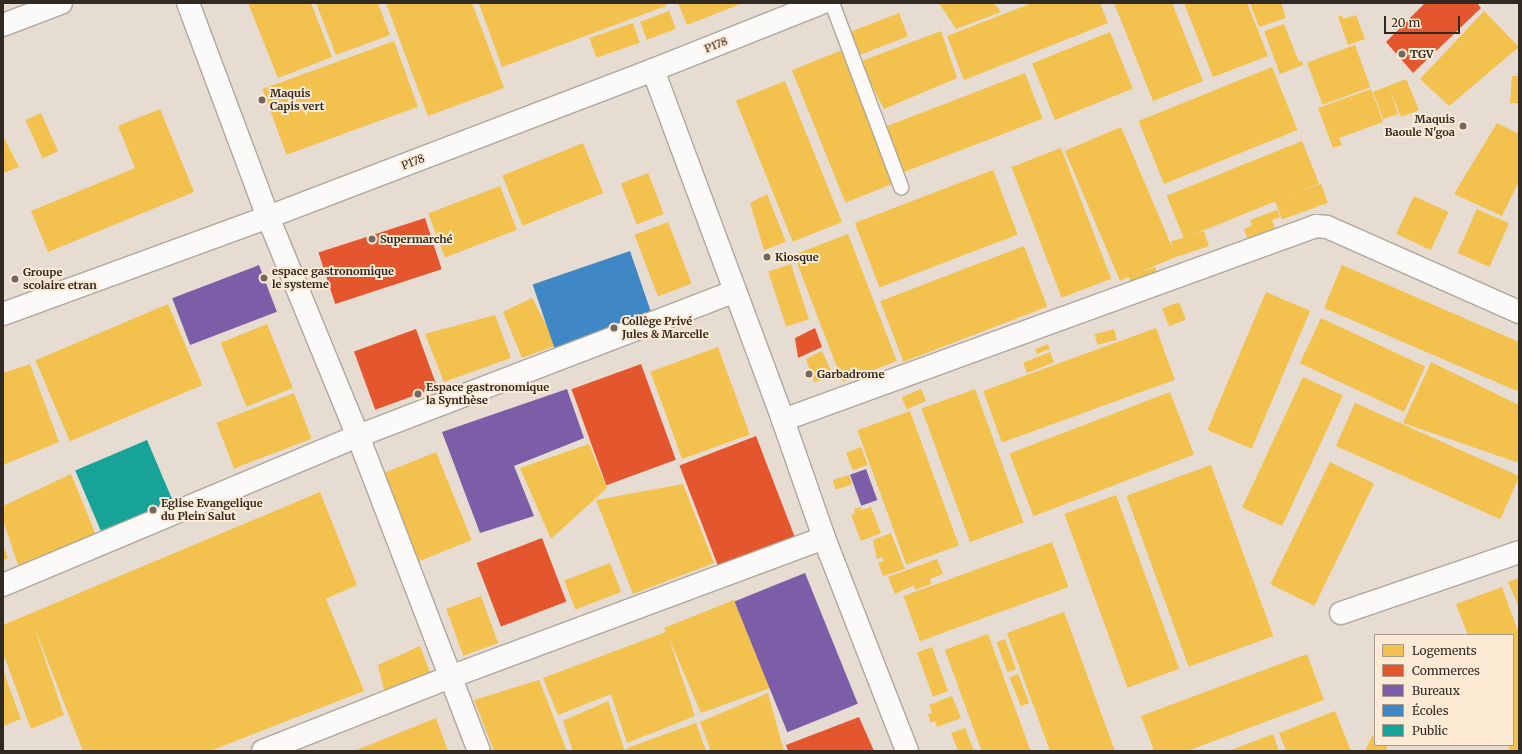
<!DOCTYPE html>
<meta charset="utf-8">
<style>
body{margin:0}
#map{position:relative;width:1522px;height:754px;overflow:hidden;background:#e7dcd1;font-family:Merriweather,serif}
div>[style]{position:absolute}
.homes>*{inset:0;background:#f2c14e;transform-origin:0 0}
.shops>*{inset:0;background:#e4572e;transform-origin:0 0}
.offices>*{inset:0;background:#7b5ea7;transform-origin:0 0}
.schools>*{inset:0;background:#3f88c5;transform-origin:0 0}
.public>*{inset:0;background:#17a398;transform-origin:0 0}
.roads{filter:drop-shadow(1px 0 #aea69d) drop-shadow(-1px 0 #aea69d) drop-shadow(0 1px #aea69d) drop-shadow(0 -1px #aea69d)}
.service>*{height:14px;margin:-7px;padding:0 7px;transform-origin:7px;border-radius:7px;background:#fbfaf8}
.minor>*{height:22px;margin:-11px;padding:0 11px;transform-origin:11px;border-radius:11px;background:#fbfaf8}
.tertiary>*{height:22px;margin:-11px;padding:0 11px;transform-origin:11px;border-radius:11px;background:#fbfaf8}
.dots>*{width:11px;height:11px;translate:-50% -50%;box-sizing:border-box;border:2px solid #fdead5;border-radius:50%}
span{translate:-50% -50%;white-space:nowrap;text-align:center;line-height:1.15;-webkit-text-stroke:4px #fdead5;paint-order:stroke}
.street-label{font-size:11px;color:#312a22}
.poi-label{font-size:11px;color:#312a22;font-weight:700}
.left{translate:0 -50%;text-align:left}
.right{translate:-100% -50%;text-align:right}
.frame{position:absolute;inset:0;border:4px solid #312a22;pointer-events:none}
.legend{position:absolute;left:1374px;top:634px;width:140px;height:112px;box-sizing:border-box;background:#fdead5;border:1px solid #ab9d8d;margin:0;padding:5px 7px;list-style:none;font-size:12px;color:#312a22}
.legend li{display:flex;align-items:center;gap:8px;height:20px}
.legend b{width:20px;border:1px solid #ab9d8d}
.scale{position:absolute;left:1384px;top:16px;width:76px;height:18px;box-sizing:border-box;border:2px solid #312a22;border-top:0;padding-left:5px;font-size:12px;line-height:14px;white-space:nowrap;color:#312a22;-webkit-text-stroke:3px #fdead5;paint-order:stroke}
</style>
<div id="map">
<div class="homes">
<i style="clip-path:polygon(248px 3px,311px 3px,332px 57px,278px 78px)"></i>
<i style="clip-path:polygon(316px 3px,378px 3px,390px 35px,336px 55px)"></i>
<i style="clip-path:polygon(386px 3px,472px 3px,504px 88px,428px 116px)"></i>
<i style="clip-path:polygon(665px 3px,666px 6px,502px 67px,479px 4px)"></i>
<i style="clip-path:polygon(678px 3px,743px 3px,687px 25px)"></i>
<i style="clip-path:polygon(939px 3px,994px 3px,1001px 12px,956px 29px)"></i>
<i style="clip-path:polygon(1032px 3px,1100px 3px,1108px 23px,964px 80px,947px 36px)"></i>
<i style="clip-path:polygon(1114px 3px,1172px 3px,1203px 81px,1153px 101px)"></i>
<i style="clip-path:polygon(1184px 3px,1247px 3px,1268px 56px,1213px 77px)"></i>
<i style="clip-path:polygon(1250px 3px,1281px 3px,1286px 18px,1259px 27px)"></i>
<i style="left:669px;top:11px;width:19px;height:31px;rotate:69deg"></i>
<i style="clip-path:polygon(1484px 11px,1519px 47px,1449px 106px,1420px 79px)"></i>
<i style="left:899px;top:13px;width:25px;height:52px;rotate:69deg"></i>
<i style="clip-path:polygon(1342px 15px,1343px 19px,1356px 15px,1365px 39px,1348px 45px,1338px 17px)"></i>
<i style="left:633px;top:23px;width:21px;height:46px;rotate:71deg"></i>
<i style="clip-path:polygon(1284px 24px,1299px 62px,1302px 61px,1303px 65px,1280px 74px,1264px 31px)"></i>
<i style="clip-path:polygon(941px 31px,957px 78px,884px 109px,859px 62px)"></i>
<i style="left:1110px;top:32px;width:61px;height:84px;rotate:68deg"></i>
<i style="left:394px;top:41px;width:70px;height:140px;rotate:70deg"></i>
<i style="left:1355px;top:45px;width:45px;height:51px;rotate:70deg"></i>
<i style="left:842px;top:50px;width:143px;height:54px;rotate:68deg"></i>
<i style="left:1272px;top:67px;width:68px;height:144px;rotate:68deg"></i>
<i style="left:1025px;top:73px;width:49px;height:149px;rotate:69deg"></i>
<i style="clip-path:polygon(1512px 76px,1519px 76px,1519px 103px,1510px 103px)"></i>
<i style="clip-path:polygon(1406px 79px,1419px 110px,1401px 117px,1389px 88px,1398px 114px,1383px 119px,1373px 92px)"></i>
<i style="left:785px;top:81px;width:152px;height:53px;rotate:68deg"></i>
<i style="clip-path:polygon(1371px 89px,1383px 122px,1339px 138px,1342px 145px,1333px 148px,1318px 108px)"></i>
<i style="clip-path:polygon(160px 109px,194px 192px,48px 252px,31px 211px,135px 168px,118px 126px)"></i>
<i style="left:41px;top:113px;width:42px;height:17px;rotate:66deg"></i>
<i style="clip-path:polygon(1497px 123px,1519px 134px,1519px 181px,1502px 216px,1454px 194px)"></i>
<i style="left:1121px;top:127px;width:141px;height:61px;rotate:67deg"></i>
<i style="clip-path:polygon(3px 136px,19px 167px,3px 173px)"></i>
<i style="left:1302px;top:141px;width:46px;height:146px;rotate:68deg"></i>
<i style="left:583px;top:143px;width:54px;height:87px;rotate:68deg"></i>
<i style="left:1061px;top:148px;width:140px;height:53px;rotate:69deg"></i>
<i style="left:993px;top:170px;width:69px;height:148px;rotate:69deg"></i>
<i style="left:648px;top:173px;width:44px;height:29px;rotate:69deg"></i>
<i style="left:1321px;top:184px;width:20px;height:49px;rotate:70deg"></i>
<i style="left:500px;top:186px;width:47px;height:77px;rotate:69deg"></i>
<i style="clip-path:polygon(767px 194px,786px 242px,764px 250px,750px 203px)"></i>
<i style="left:1414px;top:196px;width:38px;height:42px;rotate:25deg"></i>
<i style="left:1477px;top:209px;width:35px;height:48px;rotate:24deg"></i>
<i style="clip-path:polygon(1277px 210px,1280px 217px,1272px 220px,1276px 232px,1249px 243px,1244px 229px,1252px 225px,1250px 220px)"></i>
<i style="left:668px;top:222px;width:66px;height:36px;rotate:69deg"></i>
<i style="left:1204px;top:231px;width:16px;height:35px;rotate:72deg"></i>
<i style="left:848px;top:234px;width:136px;height:58px;rotate:69deg"></i>
<i style="left:1024px;top:246px;width:65px;height:154px;rotate:69deg"></i>
<i style="left:791px;top:264px;width:58px;height:24px;rotate:72deg"></i>
<i style="clip-path:polygon(1342px 265px,1519px 342px,1519px 385px,1517px 391px,1324px 308px)"></i>
<i style="left:1155px;top:267px;width:12px;height:28px;rotate:70deg"></i>
<i style="left:1266px;top:292px;width:48px;height:150px;rotate:23deg"></i>
<i style="clip-path:polygon(532px 298px,557px 345px,522px 358px,503px 312px)"></i>
<i style="left:1179px;top:302px;width:19px;height:18px;rotate:69deg"></i>
<i style="left:168px;top:304px;width:88px;height:144px;rotate:67deg"></i>
<i style="clip-path:polygon(495px 315px,511px 358px,444px 382px,425px 334px)"></i>
<i style="left:1321px;top:318px;width:115px;height:50px;rotate:25deg"></i>
<i style="left:267px;top:324px;width:69px;height:50px;rotate:68deg"></i>
<i style="left:1156px;top:328px;width:55px;height:184px;rotate:70deg"></i>
<i style="left:1114px;top:329px;width:11px;height:20px;rotate:75deg"></i>
<i style="left:1048px;top:344px;width:5px;height:14px;rotate:68deg"></i>
<i style="left:718px;top:347px;width:93px;height:72px;rotate:70deg"></i>
<i style="clip-path:polygon(822px 351px,834px 377px,814px 382px,806px 359px)"></i>
<i style="left:1050px;top:352px;width:11px;height:29px;rotate:68deg"></i>
<i style="clip-path:polygon(1431px 362px,1519px 405px,1519px 463px,1403px 423px)"></i>
<i style="clip-path:polygon(30px 364px,59px 442px,3px 465px,3px 373px)"></i>
<i style="left:1303px;top:377px;width:44px;height:144px;rotate:25deg"></i>
<i style="left:921px;top:389px;width:13px;height:21px;rotate:67deg"></i>
<i style="left:975px;top:389px;width:142px;height:57px;rotate:70deg"></i>
<i style="left:1170px;top:392px;width:67px;height:172px;rotate:69deg"></i>
<i style="left:294px;top:393px;width:49px;height:83px;rotate:69deg"></i>
<i style="left:1355px;top:403px;width:180px;height:47px;rotate:24deg"></i>
<i style="left:910px;top:411px;width:143px;height:56px;rotate:70deg"></i>
<i style="clip-path:polygon(589px 444px,607px 488px,551px 539px,520px 468px)"></i>
<i style="left:861px;top:447px;width:19px;height:16px;rotate:69deg"></i>
<i style="left:436px;top:452px;width:95px;height:58px;rotate:68deg"></i>
<i style="left:1330px;top:462px;width:49px;height:136px;rotate:26deg"></i>
<i style="left:1211px;top:465px;width:182px;height:90px;rotate:70deg"></i>
<i style="clip-path:polygon(71px 474px,96px 535px,18px 565px,3px 520px,3px 506px)"></i>
<i style="left:849px;top:475px;width:10px;height:17px;rotate:73deg"></i>
<i style="clip-path:polygon(683px 484px,714px 563px,633px 594px,596px 500px)"></i>
<i style="clip-path:polygon(320px 492px,357px 585px,326px 599px,364px 691px,210px 751px,83px 751px,33px 624px,64px 715px,31px 729px,3px 653px,3px 625px)"></i>
<i style="left:1116px;top:495px;width:185px;height:55px;rotate:70deg"></i>
<i style="clip-path:polygon(861px 507px,862px 510px,871px 507px,881px 533px,861px 541px,851px 515px,855px 513px,854px 509px)"></i>
<i style="clip-path:polygon(891px 533px,905px 569px,883px 576px,878px 563px,884px 561px,882px 557px,877px 559px,873px 540px)"></i>
<i style="left:1052px;top:542px;width:48px;height:158px;rotate:70deg"></i>
<i style="clip-path:polygon(3px 545px,8px 558px,3px 560px)"></i>
<i style="clip-path:polygon(937px 559px,943px 574px,930px 579px,931px 584px,915px 590px,914px 585px,895px 594px,888px 577px)"></i>
<i style="left:610px;top:563px;width:31px;height:49px;rotate:69deg"></i>
<i style="clip-path:polygon(1519px 578px,1519px 608px,1508px 582px)"></i>
<i style="clip-path:polygon(1502px 587px,1519px 634px,1519px 751px,1510px 751px,1508px 745px,1513px 745px,1513px 635px,1468px 635px,1456px 604px)"></i>
<i style="left:481px;top:596px;width:50px;height:37px;rotate:70deg"></i>
<i style="clip-path:polygon(734px 600px,770px 688px,701px 713px,668px 636px,695px 716px,627px 743px,611px 694px,558px 715px,543px 678px,666px 632px,664px 628px)"></i>
<i style="clip-path:polygon(1064px 612px,1115px 751px,1050px 751px,1007px 633px)"></i>
<i style="left:988px;top:634px;width:125px;height:46px;rotate:70deg"></i>
<i style="left:1005px;top:639px;width:32px;height:9px;rotate:70deg"></i>
<i style="clip-path:polygon(420px 646px,430px 672px,384px 690px,378px 665px)"></i>
<i style="left:932px;top:647px;width:47px;height:16px;rotate:70deg"></i>
<i style="clip-path:polygon(1307px 654px,1324px 700px,1187px 751px,1154px 751px,1141px 716px)"></i>
<i style="clip-path:polygon(3px 670px,21px 719px,3px 726px)"></i>
<i style="left:1018px;top:674px;width:31px;height:9px;rotate:69deg"></i>
<i style="clip-path:polygon(539px 680px,567px 751px,494px 751px,474px 700px)"></i>
<i style="clip-path:polygon(768px 693px,784px 751px,711px 751px,700px 722px)"></i>
<i style="clip-path:polygon(952px 696px,961px 718px,937px 727px,935px 721px,931px 723px,928px 714px,932px 713px,929px 705px)"></i>
<i style="clip-path:polygon(608px 701px,625px 751px,573px 751px,563px 721px)"></i>
<i style="clip-path:polygon(1335px 711px,1351px 751px,1286px 751px,1279px 733px)"></i>
<i style="clip-path:polygon(436px 718px,448px 751px,354px 751px)"></i>
<i style="clip-path:polygon(696px 723px,706px 751px,628px 751px,627px 748px)"></i>
<i style="clip-path:polygon(965px 728px,974px 751px,958px 751px,951px 733px)"></i>
<i style="clip-path:polygon(1273px 734px,1279px 751px,1228px 751px)"></i>
<i style="clip-path:polygon(1373px 734px,1375px 745px,1388px 745px,1386px 749px,1389px 751px,1365px 751px)"></i>
</div>
<div class="shops">
<i style="clip-path:polygon(1425px 3px,1477px 3px,1481px 8px,1413px 73px,1386px 42px)"></i>
<i style="left:425px;top:218px;width:54px;height:112px;rotate:72deg"></i>
<i style="clip-path:polygon(815px 328px,822px 347px,798px 358px,795px 338px)"></i>
<i style="left:416px;top:329px;width:62px;height:66px;rotate:70deg"></i>
<i style="left:641px;top:364px;width:102px;height:74px;rotate:70deg"></i>
<i style="left:756px;top:436px;width:113px;height:82px;rotate:69deg"></i>
<i style="left:542px;top:538px;width:68px;height:70px;rotate:69deg"></i>
<i style="clip-path:polygon(859px 717px,874px 751px,788px 751px,786px 745px)"></i>
</div>
<div class="offices">
<i style="left:259px;top:265px;width:50px;height:93px;rotate:69deg"></i>
<i style="clip-path:polygon(567px 389px,584px 438px,514px 466px,534px 516px,480px 533px,442px 432px)"></i>
<i style="left:866px;top:469px;width:33px;height:17px;rotate:70deg"></i>
<i style="left:805px;top:573px;width:141px;height:76px;rotate:68deg"></i>
</div>
<div class="schools">
<i style="left:630px;top:251px;width:69px;height:103px;rotate:71deg"></i>
</div>
<div class="public">
<i style="left:147px;top:440px;width:69px;height:78px;rotate:67deg"></i>
</div>
<div class="roads">
<div class="service">
<i style="left:832px;top:3px;width:197px;rotate:69.4deg"></i>
</div>
<div class="minor">
<i style="left:188px;top:3px;width:228px;rotate:69.5deg"></i>
<i style="left:268px;top:217px;width:237px;rotate:67.7deg"></i>
<i style="left:358px;top:436px;width:337px;rotate:69deg"></i>
<i style="left:3px;top:25px;width:62px;rotate:-20.8deg"></i>
<i style="left:653px;top:70px;width:373px;rotate:69.6deg"></i>
<i style="left:783px;top:420px;width:125px;rotate:70.8deg"></i>
<i style="left:824px;top:538px;width:229px;rotate:68.7deg"></i>
<i style="left:783px;top:420px;width:567px;rotate:-20deg"></i>
<i style="left:1316px;top:226px;width:11px;rotate:5deg"></i>
<i style="left:1327px;top:227px;width:210px;rotate:23.9deg"></i>
<i style="left:3px;top:585px;width:385px;rotate:-22.8deg"></i>
<i style="left:358px;top:436px;width:404px;rotate:-21deg"></i>
<i style="left:1341px;top:613px;width:188px;rotate:-18.9deg"></i>
<i style="left:263px;top:751px;width:201px;rotate:-21.6deg"></i>
<i style="left:450px;top:677px;width:399px;rotate:-20.4deg"></i>
</div>
<div class="tertiary">
<i style="left:3px;top:314px;width:282px;rotate:-20.1deg"></i>
<i style="left:268px;top:217px;width:412px;rotate:-20.9deg"></i>
<i style="left:653px;top:70px;width:181px;rotate:-21.7deg"></i>
</div>
</div>
<div class="dots">
<i style="left:1402px;top:54px;background:#71685f"></i>
<i style="left:262px;top:100px;background:#71685f"></i>
<i style="left:1463px;top:126px;background:#71685f"></i>
<i style="left:372px;top:239px;background:#71685f"></i>
<i style="left:767px;top:257px;background:#71685f"></i>
<i style="left:264px;top:278px;background:#71685f"></i>
<i style="left:15px;top:279px;background:#71685f"></i>
<i style="left:614px;top:328px;background:#71685f"></i>
<i style="left:809px;top:374px;background:#71685f"></i>
<i style="left:418px;top:394px;background:#71685f"></i>
<i style="left:153px;top:510px;background:#71685f"></i>
</div>
<div class="street-label">
<span style="left:716px;top:45px;rotate:-22deg">P178</span>
<span style="left:413px;top:162px;rotate:-21deg">P178</span>
</div>
<div class="poi-label">
<span class="left" style="left:1410px;top:54px">TGV</span>
<span class="left" style="left:270px;top:100px">Maquis<br>Capis vert</span>
<span class="right" style="left:1455px;top:126px">Maquis<br>Baoule N'goa</span>
<span class="left" style="left:380px;top:239px">Supermarché</span>
<span class="left" style="left:775px;top:257px">Kiosque</span>
<span class="left" style="left:272px;top:278px">espace gastronomique<br>le systeme</span>
<span class="left" style="left:23px;top:279px">Groupe<br>scolaire etran</span>
<span class="left" style="left:622px;top:328px">Collège Privé<br>Jules &amp; Marcelle</span>
<span class="left" style="left:817px;top:374px">Garbadrome</span>
<span class="left" style="left:426px;top:394px">Espace gastronomique<br>la Synthèse</span>
<span class="left" style="left:161px;top:510px">Eglise Evangelique<br>du Plein Salut</span>
</div>
<div class="frame"></div>
<ul class="legend">
<li><b style="height:11px;background:#f2c14e"></b>Logements</li>
<li><b style="height:11px;background:#e4572e"></b>Commerces</li>
<li><b style="height:11px;background:#7b5ea7"></b>Bureaux</li>
<li><b style="height:11px;background:#3f88c5"></b>Écoles</li>
<li><b style="height:11px;background:#17a398"></b>Public</li>
</ul>
<div class="scale">20 m</div>
</div>
